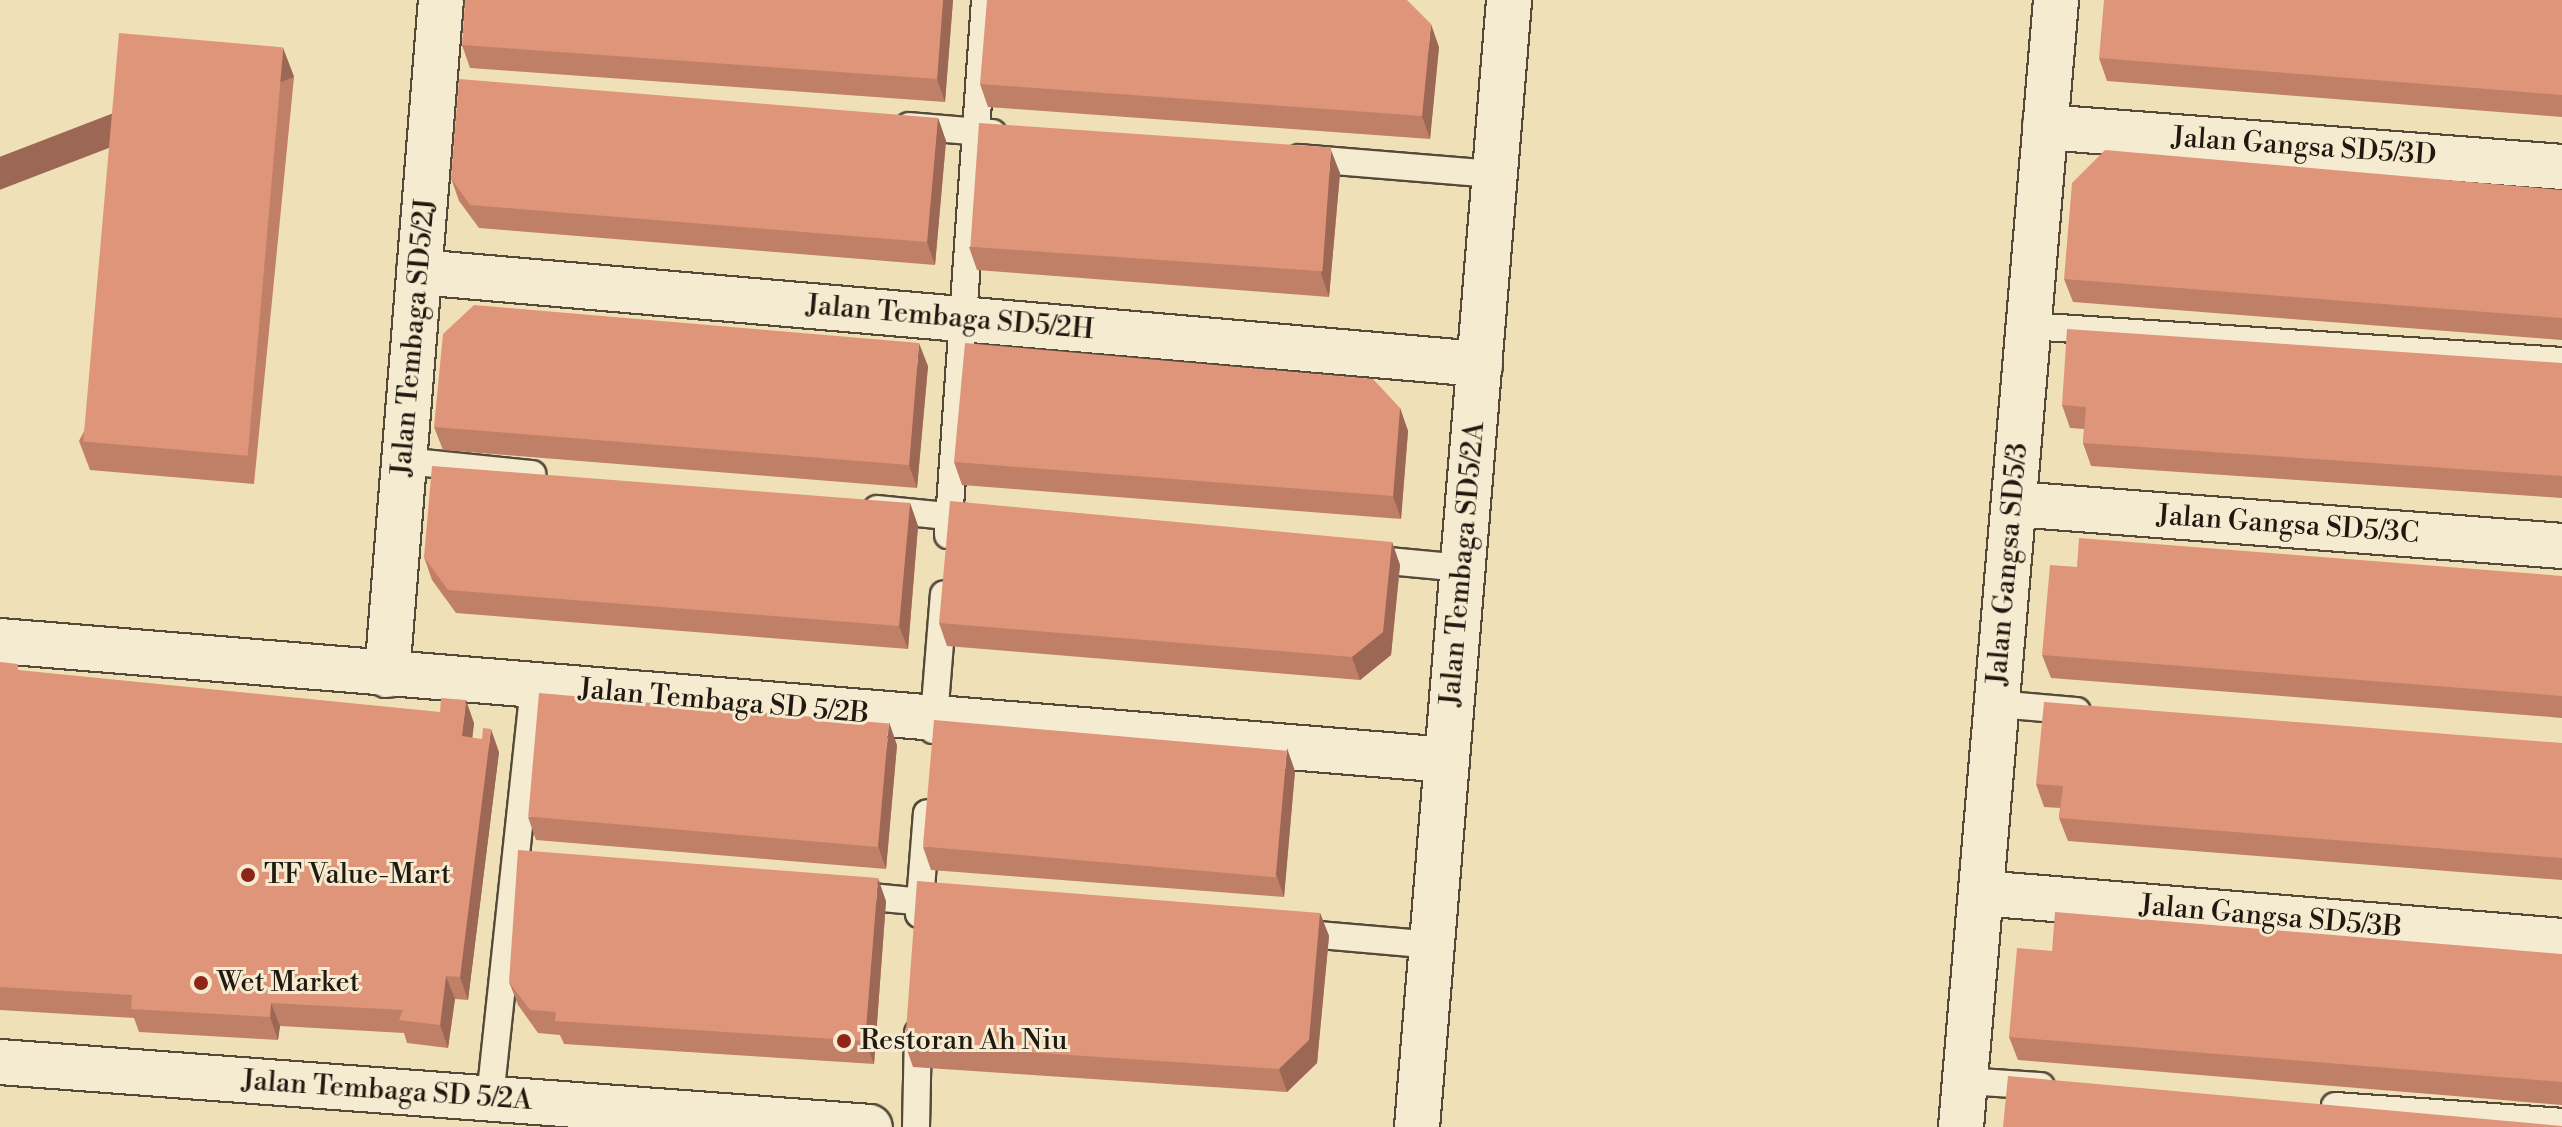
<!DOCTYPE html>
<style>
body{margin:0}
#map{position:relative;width:2562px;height:1127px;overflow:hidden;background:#f0e0b8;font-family:"Libre Bodoni",serif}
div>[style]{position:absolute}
.roads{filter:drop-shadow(2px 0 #554a3a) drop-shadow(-2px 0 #554a3a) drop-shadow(0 2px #554a3a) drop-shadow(0 -2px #554a3a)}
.service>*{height:26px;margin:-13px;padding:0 13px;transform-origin:13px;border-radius:13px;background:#f5ebd1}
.minor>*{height:44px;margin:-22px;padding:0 22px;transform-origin:22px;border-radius:22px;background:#f5ebd1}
.wall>*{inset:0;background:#c08068}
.shaded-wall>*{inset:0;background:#9c6855;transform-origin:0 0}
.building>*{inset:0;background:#df9579;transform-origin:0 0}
.dots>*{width:22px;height:22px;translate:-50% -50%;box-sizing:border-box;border:4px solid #f5ebd1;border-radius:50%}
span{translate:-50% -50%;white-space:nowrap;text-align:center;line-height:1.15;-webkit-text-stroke:6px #f5ebd1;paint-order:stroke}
.street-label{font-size:28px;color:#211810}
.poi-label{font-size:28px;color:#211810}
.left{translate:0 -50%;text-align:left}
</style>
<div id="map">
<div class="roads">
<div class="service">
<i style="left:909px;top:126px;width:84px;rotate:4.8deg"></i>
<i style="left:1299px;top:158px;width:197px;rotate:4.7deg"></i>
<i style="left:2028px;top:326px;width:535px;rotate:3.75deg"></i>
<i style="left:404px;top:461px;width:129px;rotate:5.8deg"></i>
<i style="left:877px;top:509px;width:89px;rotate:5.8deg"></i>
<i style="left:948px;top:535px;width:536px;rotate:-86.04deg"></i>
<i style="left:1367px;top:559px;width:96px;rotate:5.4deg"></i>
<i style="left:1997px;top:704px;width:80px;rotate:5deg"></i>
<i style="left:933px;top:730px;width:136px;rotate:-85.4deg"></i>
<i style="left:850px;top:895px;width:84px;rotate:5.4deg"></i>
<i style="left:919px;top:914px;width:101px;rotate:-85.5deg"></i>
<i style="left:1296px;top:933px;width:137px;rotate:5deg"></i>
<i style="left:1965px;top:1081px;width:76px;rotate:3.8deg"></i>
<i style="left:490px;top:1098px;width:413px;rotate:-83.9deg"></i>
<i style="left:2335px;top:1106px;width:228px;rotate:4deg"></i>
<i style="left:916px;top:1127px;width:94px;rotate:-88.8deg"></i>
</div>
<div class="minor">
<i style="left:2045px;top:127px;width:519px;rotate:4.42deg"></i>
<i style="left:419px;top:272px;width:1065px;rotate:4.96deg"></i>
<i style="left:2014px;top:504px;width:550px;rotate:4.38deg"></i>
<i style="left:0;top:641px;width:1452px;rotate:4.7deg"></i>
<i style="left:387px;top:675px;width:677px;rotate:-85.43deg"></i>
<i style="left:1981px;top:893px;width:583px;rotate:4.72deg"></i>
<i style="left:0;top:1062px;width:872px;rotate:4.27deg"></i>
<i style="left:1417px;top:1127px;width:1131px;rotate:-85.33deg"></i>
<i style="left:1961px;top:1127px;width:1131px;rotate:-85.18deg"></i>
</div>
</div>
<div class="wall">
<i style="clip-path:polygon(953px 0,945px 102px,470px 68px,462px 45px)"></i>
<i style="clip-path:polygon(2562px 0,2562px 117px,2107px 81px,2099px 58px)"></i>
<i style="clip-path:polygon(1439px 47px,1430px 139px,988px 107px,980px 84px)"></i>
<i style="clip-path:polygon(283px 48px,294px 77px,254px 484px,90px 470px,79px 441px)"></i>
<i style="clip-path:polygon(938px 118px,946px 141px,935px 265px,479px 228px,459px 201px,451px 178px)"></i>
<i style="clip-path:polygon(1340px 173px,1329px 297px,977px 270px,969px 247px)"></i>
<i style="clip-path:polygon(2562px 190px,2562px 340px,2073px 302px,2064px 279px)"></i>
<i style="clip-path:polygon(2562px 363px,2562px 498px,2091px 466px,2083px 443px,2084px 429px,2070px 428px,2062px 405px)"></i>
<i style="clip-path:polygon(928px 366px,917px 488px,443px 450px,434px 427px)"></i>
<i style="clip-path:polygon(1400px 408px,1408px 431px,1401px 519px,962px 485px,954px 462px)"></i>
<i style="clip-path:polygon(910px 503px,918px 526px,908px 649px,456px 613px,432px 580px,424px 557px)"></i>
<i style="clip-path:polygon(1392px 542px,1400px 565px,1391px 655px,1360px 680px,947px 646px,939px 623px)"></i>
<i style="clip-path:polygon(2562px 576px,2562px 718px,2051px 678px,2042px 655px)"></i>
<i style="clip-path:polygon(0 662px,21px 671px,474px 723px,472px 738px,499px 752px,468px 1000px,455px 999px,448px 1048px,407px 1043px,404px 1033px,280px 1026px,278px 1040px,139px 1032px,134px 1018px,0 1010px)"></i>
<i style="clip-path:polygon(2562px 743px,2562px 880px,2068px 841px,2059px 818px,2060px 808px,2044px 807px,2036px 784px)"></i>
<i style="clip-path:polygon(897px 745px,886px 869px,536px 840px,528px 817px)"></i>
<i style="clip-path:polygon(1295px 771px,1284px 897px,931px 870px,923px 847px)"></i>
<i style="clip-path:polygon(886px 901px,874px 1064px,564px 1044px,560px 1035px,538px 1033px,518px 1005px,509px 982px)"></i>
<i style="clip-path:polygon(1320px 913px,1329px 936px,1317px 1063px,1287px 1092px,913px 1067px,905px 1044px)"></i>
<i style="clip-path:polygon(2052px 951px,2562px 954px,2562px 1105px,2018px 1060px,2009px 1037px)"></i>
</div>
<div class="shaded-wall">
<i style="clip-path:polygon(943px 0,953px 0,945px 102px,937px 79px)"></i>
<i style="clip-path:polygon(1431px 24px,1439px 47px,1430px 139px,1422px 116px)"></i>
<i style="left:283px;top:48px;width:31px;height:410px;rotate:69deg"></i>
<i style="clip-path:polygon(938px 118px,946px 141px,935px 265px,927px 242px)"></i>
<i style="clip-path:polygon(1331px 150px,1340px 173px,1329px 297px,1321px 274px)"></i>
<i style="clip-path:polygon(919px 343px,928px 366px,917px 488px,909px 465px)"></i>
<i style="clip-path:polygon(1400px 408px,1408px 431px,1401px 519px,1393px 496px)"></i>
<i style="clip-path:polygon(910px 503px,918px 526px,908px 649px,899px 626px)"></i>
<i style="clip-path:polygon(1392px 542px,1400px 565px,1391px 655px,1360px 680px,1352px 657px)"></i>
<i style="clip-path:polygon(466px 700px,474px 723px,470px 759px,462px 736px)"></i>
<i style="clip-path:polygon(889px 722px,897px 745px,886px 869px,878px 846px)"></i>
<i style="clip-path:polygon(491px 729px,499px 752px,468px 1000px,460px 977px)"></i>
<i style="clip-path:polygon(1287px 748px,1295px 771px,1284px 897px,1276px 874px)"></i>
<i style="clip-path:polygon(878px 878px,886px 901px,874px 1064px,865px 1041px)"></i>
<i style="clip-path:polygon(1320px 913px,1329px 936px,1317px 1063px,1287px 1092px,1279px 1069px)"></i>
<i style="clip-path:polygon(446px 976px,455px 999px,448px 1048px,440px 1025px)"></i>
<i style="clip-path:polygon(271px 1003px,280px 1026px,278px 1040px,270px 1017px)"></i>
</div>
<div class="building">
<i style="clip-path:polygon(465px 0,943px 0,937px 79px,462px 45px)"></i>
<i style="clip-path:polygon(987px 0,1407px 0,1431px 24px,1422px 116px,980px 84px)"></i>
<i style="clip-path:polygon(2104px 0,2562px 0,2562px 95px,2099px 58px)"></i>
<i style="left:119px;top:33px;width:165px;height:410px;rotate:5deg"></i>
<i style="clip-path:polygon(459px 79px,938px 118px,927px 242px,470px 205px,451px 178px)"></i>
<i style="left:979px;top:123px;width:353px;height:124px;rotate:4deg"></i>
<i style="clip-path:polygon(2105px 150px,2562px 190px,2562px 318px,2064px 279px,2072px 183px)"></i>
<i style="clip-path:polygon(474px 305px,919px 343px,909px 465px,434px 427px,443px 334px)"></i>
<i style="clip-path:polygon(2067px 329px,2562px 363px,2562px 476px,2083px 443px,2086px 407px,2062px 405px)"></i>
<i style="clip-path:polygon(965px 343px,1373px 379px,1400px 408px,1393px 496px,954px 462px)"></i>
<i style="clip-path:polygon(432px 466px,910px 503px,899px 626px,448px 590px,424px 557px)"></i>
<i style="clip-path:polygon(950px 501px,1392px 542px,1383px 632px,1352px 657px,939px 623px)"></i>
<i style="clip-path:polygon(2079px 538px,2562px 576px,2562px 696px,2042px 655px,2050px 565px,2077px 567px)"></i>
<i style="clip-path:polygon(0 662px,18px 664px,18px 670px,440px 712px,441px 698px,466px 700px,462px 736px,482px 739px,483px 728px,491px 729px,460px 977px,446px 976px,440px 1025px,399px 1020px,403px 1010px,271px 1003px,270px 1017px,131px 1009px,132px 995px,0 987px)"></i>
<i style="left:539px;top:693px;width:351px;height:124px;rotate:5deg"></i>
<i style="clip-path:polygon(2044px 702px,2562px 743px,2562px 858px,2059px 818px,2063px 786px,2036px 784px)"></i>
<i style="left:934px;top:720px;width:354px;height:127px;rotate:5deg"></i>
<i style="clip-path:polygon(518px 850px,878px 878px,865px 1041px,555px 1021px,556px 1012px,530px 1010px,509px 982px)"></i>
<i style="clip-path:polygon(917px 881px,1320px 913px,1309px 1040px,1279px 1069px,905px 1044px)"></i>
<i style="clip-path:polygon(2055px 912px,2562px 954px,2562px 1082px,2009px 1037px,2017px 948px,2052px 951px)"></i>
<i style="clip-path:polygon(2008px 1076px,2562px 1126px,2562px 1127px,2003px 1127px)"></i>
</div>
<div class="dots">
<i style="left:248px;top:875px;background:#8f2418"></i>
<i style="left:201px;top:983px;background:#8f2418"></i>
<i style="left:844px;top:1041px;background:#8f2418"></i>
</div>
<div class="street-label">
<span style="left:2304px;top:147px;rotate:4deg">Jalan Gangsa SD5/3D</span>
<span style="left:950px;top:318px;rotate:5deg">Jalan Tembaga SD5/2H</span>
<span style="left:414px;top:337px;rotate:-85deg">Jalan Tembaga SD5/2J</span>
<span style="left:2288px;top:525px;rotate:4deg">Jalan Gangsa SD5/3C</span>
<span style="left:1463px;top:564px;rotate:-85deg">Jalan Tembaga SD5/2A</span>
<span style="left:2008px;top:564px;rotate:-85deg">Jalan Gangsa SD5/3</span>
<span style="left:724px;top:702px;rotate:5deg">Jalan Tembaga SD 5/2B</span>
<span style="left:2271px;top:917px;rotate:5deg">Jalan Gangsa SD5/3B</span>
<span style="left:387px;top:1091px;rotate:4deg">Jalan Tembaga SD 5/2A</span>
</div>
<div class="poi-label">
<span class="left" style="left:264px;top:875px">TF Value-Mart</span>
<span class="left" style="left:217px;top:983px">Wet Market</span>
<span class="left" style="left:860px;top:1041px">Restoran Ah Niu</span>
</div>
</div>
